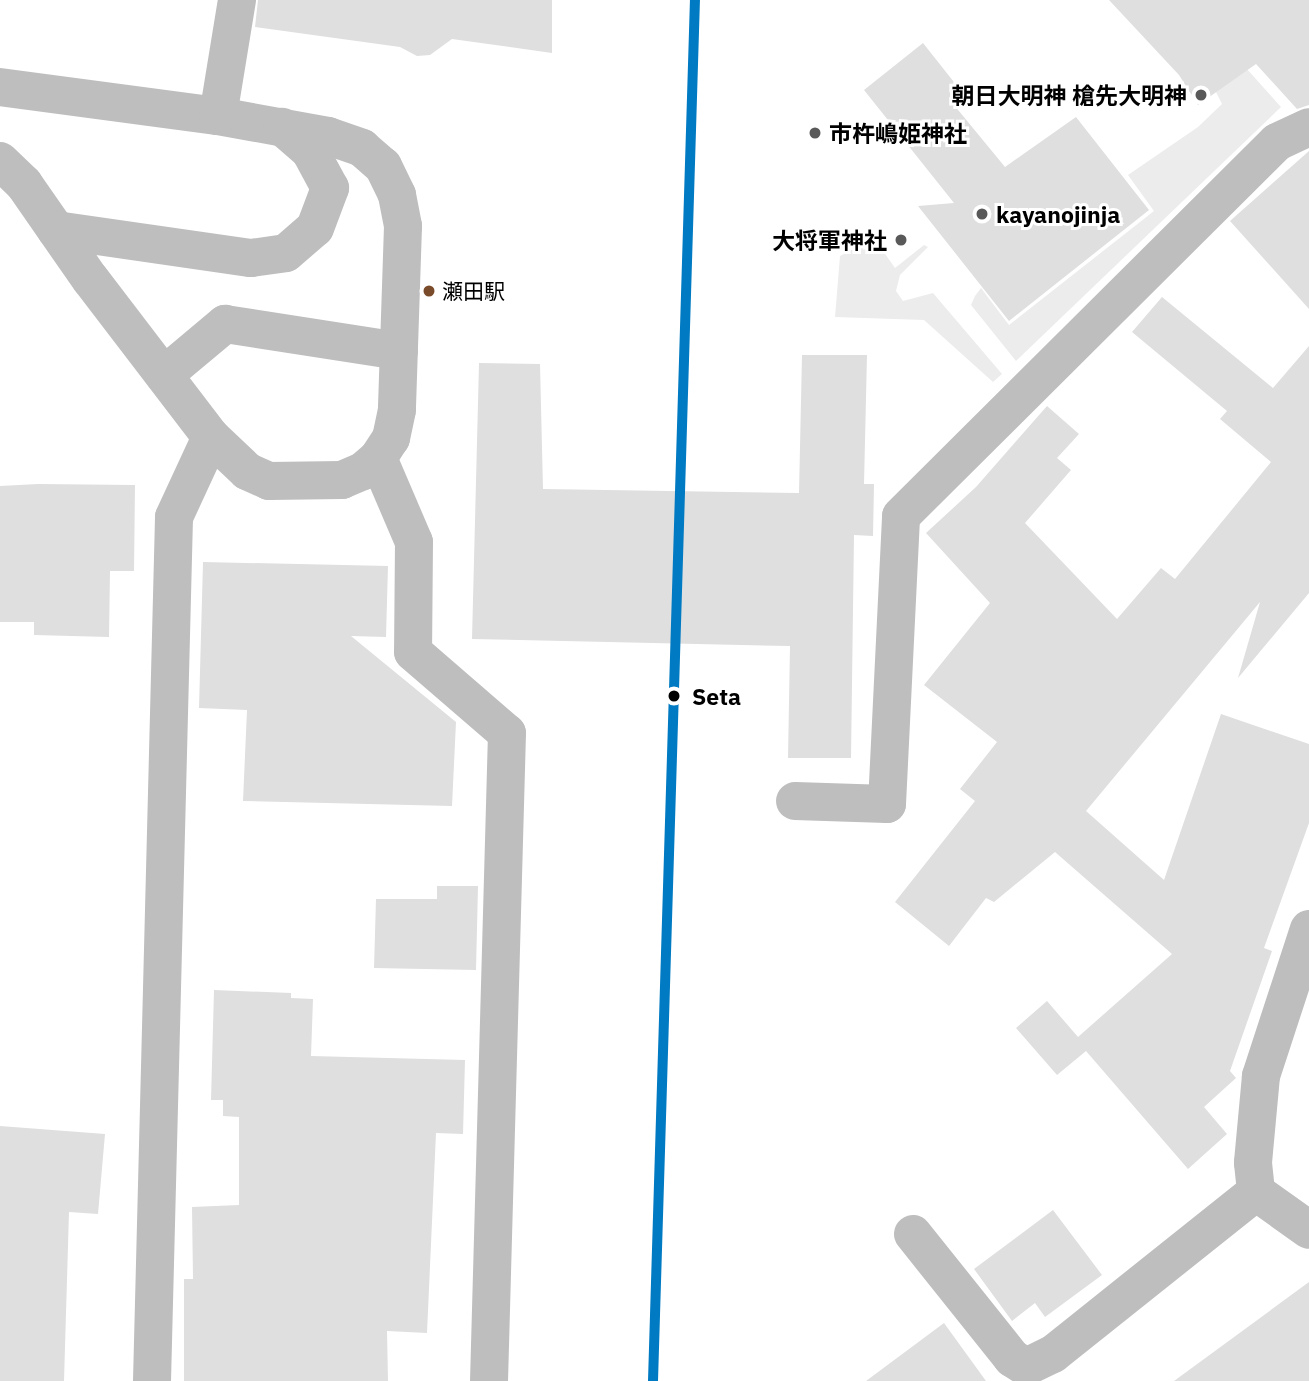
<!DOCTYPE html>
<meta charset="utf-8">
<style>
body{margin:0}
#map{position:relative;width:1309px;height:1381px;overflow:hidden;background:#fff;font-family:"IBM Plex Sans","Noto Sans JP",sans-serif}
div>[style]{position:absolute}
.green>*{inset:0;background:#ececec}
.building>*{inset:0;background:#dfdfdf}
.minor>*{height:38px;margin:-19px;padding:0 19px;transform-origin:19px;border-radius:19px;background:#bebebe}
.rail-1>*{height:10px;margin:-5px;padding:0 5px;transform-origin:5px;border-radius:5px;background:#007ac2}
.dots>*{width:19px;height:19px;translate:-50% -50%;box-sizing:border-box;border:4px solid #fff;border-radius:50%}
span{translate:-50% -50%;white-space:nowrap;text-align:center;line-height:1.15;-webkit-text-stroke:6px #fff;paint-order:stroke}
.bus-label{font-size:21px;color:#000}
.left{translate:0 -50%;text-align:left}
.poi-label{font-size:23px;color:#000;font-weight:700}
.right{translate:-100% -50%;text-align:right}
.stop-label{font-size:23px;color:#000;font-weight:700}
</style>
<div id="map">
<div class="green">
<i style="clip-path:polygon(1238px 59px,1281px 107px,1016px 361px,971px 305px,975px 296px,981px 288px,1009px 325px,1154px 211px,1128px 175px,1198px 127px,1222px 104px,1216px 92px)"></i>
<i style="clip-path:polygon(874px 238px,895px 268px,924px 245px,928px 247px,900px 275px,896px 291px,903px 301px,933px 293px,1002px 374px,993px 382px,924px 320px,835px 317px,840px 256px)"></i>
</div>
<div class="building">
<i style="clip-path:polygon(258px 0,552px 0,552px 53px,452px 39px,430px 55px,417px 56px,400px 47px,255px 27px)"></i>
<i style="clip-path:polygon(1109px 0,1309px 0,1309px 105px,1297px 109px,1256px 64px,1198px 105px,1179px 75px)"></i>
<i style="clip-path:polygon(923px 43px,965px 96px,954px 105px,1005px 167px,1076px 117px,1149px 210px,1009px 321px,918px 206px,954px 203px,864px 90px)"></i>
<i style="clip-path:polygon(1309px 151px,1309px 309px,1230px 221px)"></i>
<i style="clip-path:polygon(1162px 297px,1273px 388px,1309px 346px,1309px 593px,1238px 678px,1260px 602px,1086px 811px,1164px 880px,1221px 714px,1309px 744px,1309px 823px,1264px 948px,1272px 951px,1230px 1071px,1236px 1078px,1204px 1107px,1227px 1134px,1188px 1169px,1086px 1051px,1057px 1075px,1016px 1028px,1047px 1001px,1078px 1037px,1172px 954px,1055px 852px,994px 902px,986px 898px,949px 946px,895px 902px,975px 801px,960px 789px,997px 742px,924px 685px,990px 603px,926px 533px,976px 487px,1047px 406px,1079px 434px,1057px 458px,1071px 470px,1025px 523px,1117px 619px,1161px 568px,1175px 579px,1271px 462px,1220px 419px,1227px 411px,1132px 332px)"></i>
<i style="clip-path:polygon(802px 355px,867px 355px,864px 484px,874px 484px,873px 536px,854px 535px,851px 758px,788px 758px,790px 646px,472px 639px,479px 363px,540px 364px,543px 489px,799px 493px)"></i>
<i style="clip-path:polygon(38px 484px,135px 485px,134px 571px,110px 571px,109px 637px,34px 635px,34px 622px,0 622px,0 486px)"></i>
<i style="clip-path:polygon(203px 562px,388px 566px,386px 637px,351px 636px,456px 722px,452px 806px,243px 801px,247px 710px,199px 708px)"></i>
<i style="clip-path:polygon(437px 886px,478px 886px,476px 970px,374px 968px,376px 899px,437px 899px)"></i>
<i style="clip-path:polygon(214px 990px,291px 993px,291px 998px,313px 999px,311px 1056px,465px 1060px,463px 1134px,436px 1133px,427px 1333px,387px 1331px,388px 1381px,184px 1381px,184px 1279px,193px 1279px,192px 1207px,239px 1205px,239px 1117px,223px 1116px,223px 1100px,211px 1100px)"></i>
<i style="clip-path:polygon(0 1126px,105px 1134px,98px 1214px,69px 1212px,64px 1381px,0 1381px)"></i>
<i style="clip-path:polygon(1053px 1210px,1102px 1275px,1045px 1317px,1035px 1303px,1012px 1321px,974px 1269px)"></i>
<i style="clip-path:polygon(1309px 1282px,1309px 1381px,1174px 1381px)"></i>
<i style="clip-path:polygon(944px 1323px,986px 1381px,866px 1381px)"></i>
</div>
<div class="minor">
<i style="left:0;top:87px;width:220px;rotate:7.6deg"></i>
<i style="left:218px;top:116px;width:112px;rotate:10.3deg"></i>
<i style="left:328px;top:136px;width:36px;rotate:19deg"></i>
<i style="left:362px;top:148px;width:28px;rotate:41deg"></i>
<i style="left:383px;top:166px;width:32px;rotate:64deg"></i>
<i style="left:397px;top:195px;width:32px;rotate:79deg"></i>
<i style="left:403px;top:226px;width:184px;rotate:91.9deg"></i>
<i style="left:397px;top:410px;width:29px;rotate:102deg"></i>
<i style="left:391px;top:438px;width:24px;rotate:123deg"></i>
<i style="left:378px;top:458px;width:20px;rotate:139deg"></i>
<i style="left:363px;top:471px;width:23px;rotate:157deg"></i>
<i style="left:342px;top:480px;width:73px;rotate:179.2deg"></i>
<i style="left:269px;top:481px;width:24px;rotate:-156deg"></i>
<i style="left:247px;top:471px;width:50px;rotate:-136.6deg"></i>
<i style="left:211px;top:437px;width:199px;rotate:-127.4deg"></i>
<i style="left:90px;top:279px;width:116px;rotate:-124.8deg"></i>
<i style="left:24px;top:184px;width:33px;rotate:-136deg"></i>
<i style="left:218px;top:116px;width:118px;rotate:-80.7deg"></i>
<i style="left:56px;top:230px;width:197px;rotate:8.2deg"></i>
<i style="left:251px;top:258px;width:35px;rotate:-8deg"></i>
<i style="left:286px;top:253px;width:38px;rotate:-41deg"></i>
<i style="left:315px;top:228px;width:43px;rotate:-69.4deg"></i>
<i style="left:330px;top:188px;width:42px;rotate:-118.4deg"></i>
<i style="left:310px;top:151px;width:37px;rotate:-139deg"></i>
<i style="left:164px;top:375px;width:80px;rotate:-39.9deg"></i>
<i style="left:225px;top:324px;width:176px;rotate:8.8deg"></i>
<i style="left:378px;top:458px;width:91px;rotate:66.8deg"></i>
<i style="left:414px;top:542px;width:110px;rotate:90.5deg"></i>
<i style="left:413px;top:652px;width:124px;rotate:40.8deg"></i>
<i style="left:507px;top:733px;width:648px;rotate:91.59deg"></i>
<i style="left:795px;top:801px;width:92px;rotate:1.9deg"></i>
<i style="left:887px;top:804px;width:288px;rotate:-87.2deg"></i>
<i style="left:901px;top:516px;width:530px;rotate:-44.85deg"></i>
<i style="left:1277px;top:142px;width:35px;rotate:-25deg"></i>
<i style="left:1309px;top:929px;width:155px;rotate:108.1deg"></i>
<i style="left:1261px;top:1076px;width:87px;rotate:95.3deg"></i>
<i style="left:1253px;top:1163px;width:29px;rotate:84deg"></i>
<i style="left:1256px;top:1192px;width:65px;rotate:35.6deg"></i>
<i style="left:913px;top:1234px;width:159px;rotate:51.4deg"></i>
<i style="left:1012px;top:1358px;width:17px;rotate:33deg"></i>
<i style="left:1026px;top:1367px;width:30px;rotate:-26deg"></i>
<i style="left:1053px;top:1354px;width:260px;rotate:-38.6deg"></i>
<i style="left:152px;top:1381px;width:864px;rotate:-88.54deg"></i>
<i style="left:174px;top:517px;width:88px;rotate:-65.2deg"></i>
</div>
<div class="rail-1">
<i style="left:653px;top:1381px;width:1382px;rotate:-88.26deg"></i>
</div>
<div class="dots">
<i style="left:1201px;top:95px;background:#595959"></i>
<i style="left:815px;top:133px;background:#595959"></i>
<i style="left:982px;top:214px;background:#595959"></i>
<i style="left:901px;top:240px;background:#595959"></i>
<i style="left:429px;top:291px;background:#7a4b2a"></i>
<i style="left:674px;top:696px;background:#000"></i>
</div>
<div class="bus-label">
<span class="left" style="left:442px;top:291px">瀬田駅</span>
</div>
<div class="poi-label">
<span class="right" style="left:1187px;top:95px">朝日大明神 槍先大明神</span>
<span class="left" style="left:829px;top:133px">市杵嶋姫神社</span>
<span class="left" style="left:996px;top:214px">kayanojinja</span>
<span class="right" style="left:887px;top:240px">大将軍神社</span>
</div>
<div class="stop-label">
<span class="left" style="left:692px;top:696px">Seta</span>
</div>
</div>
